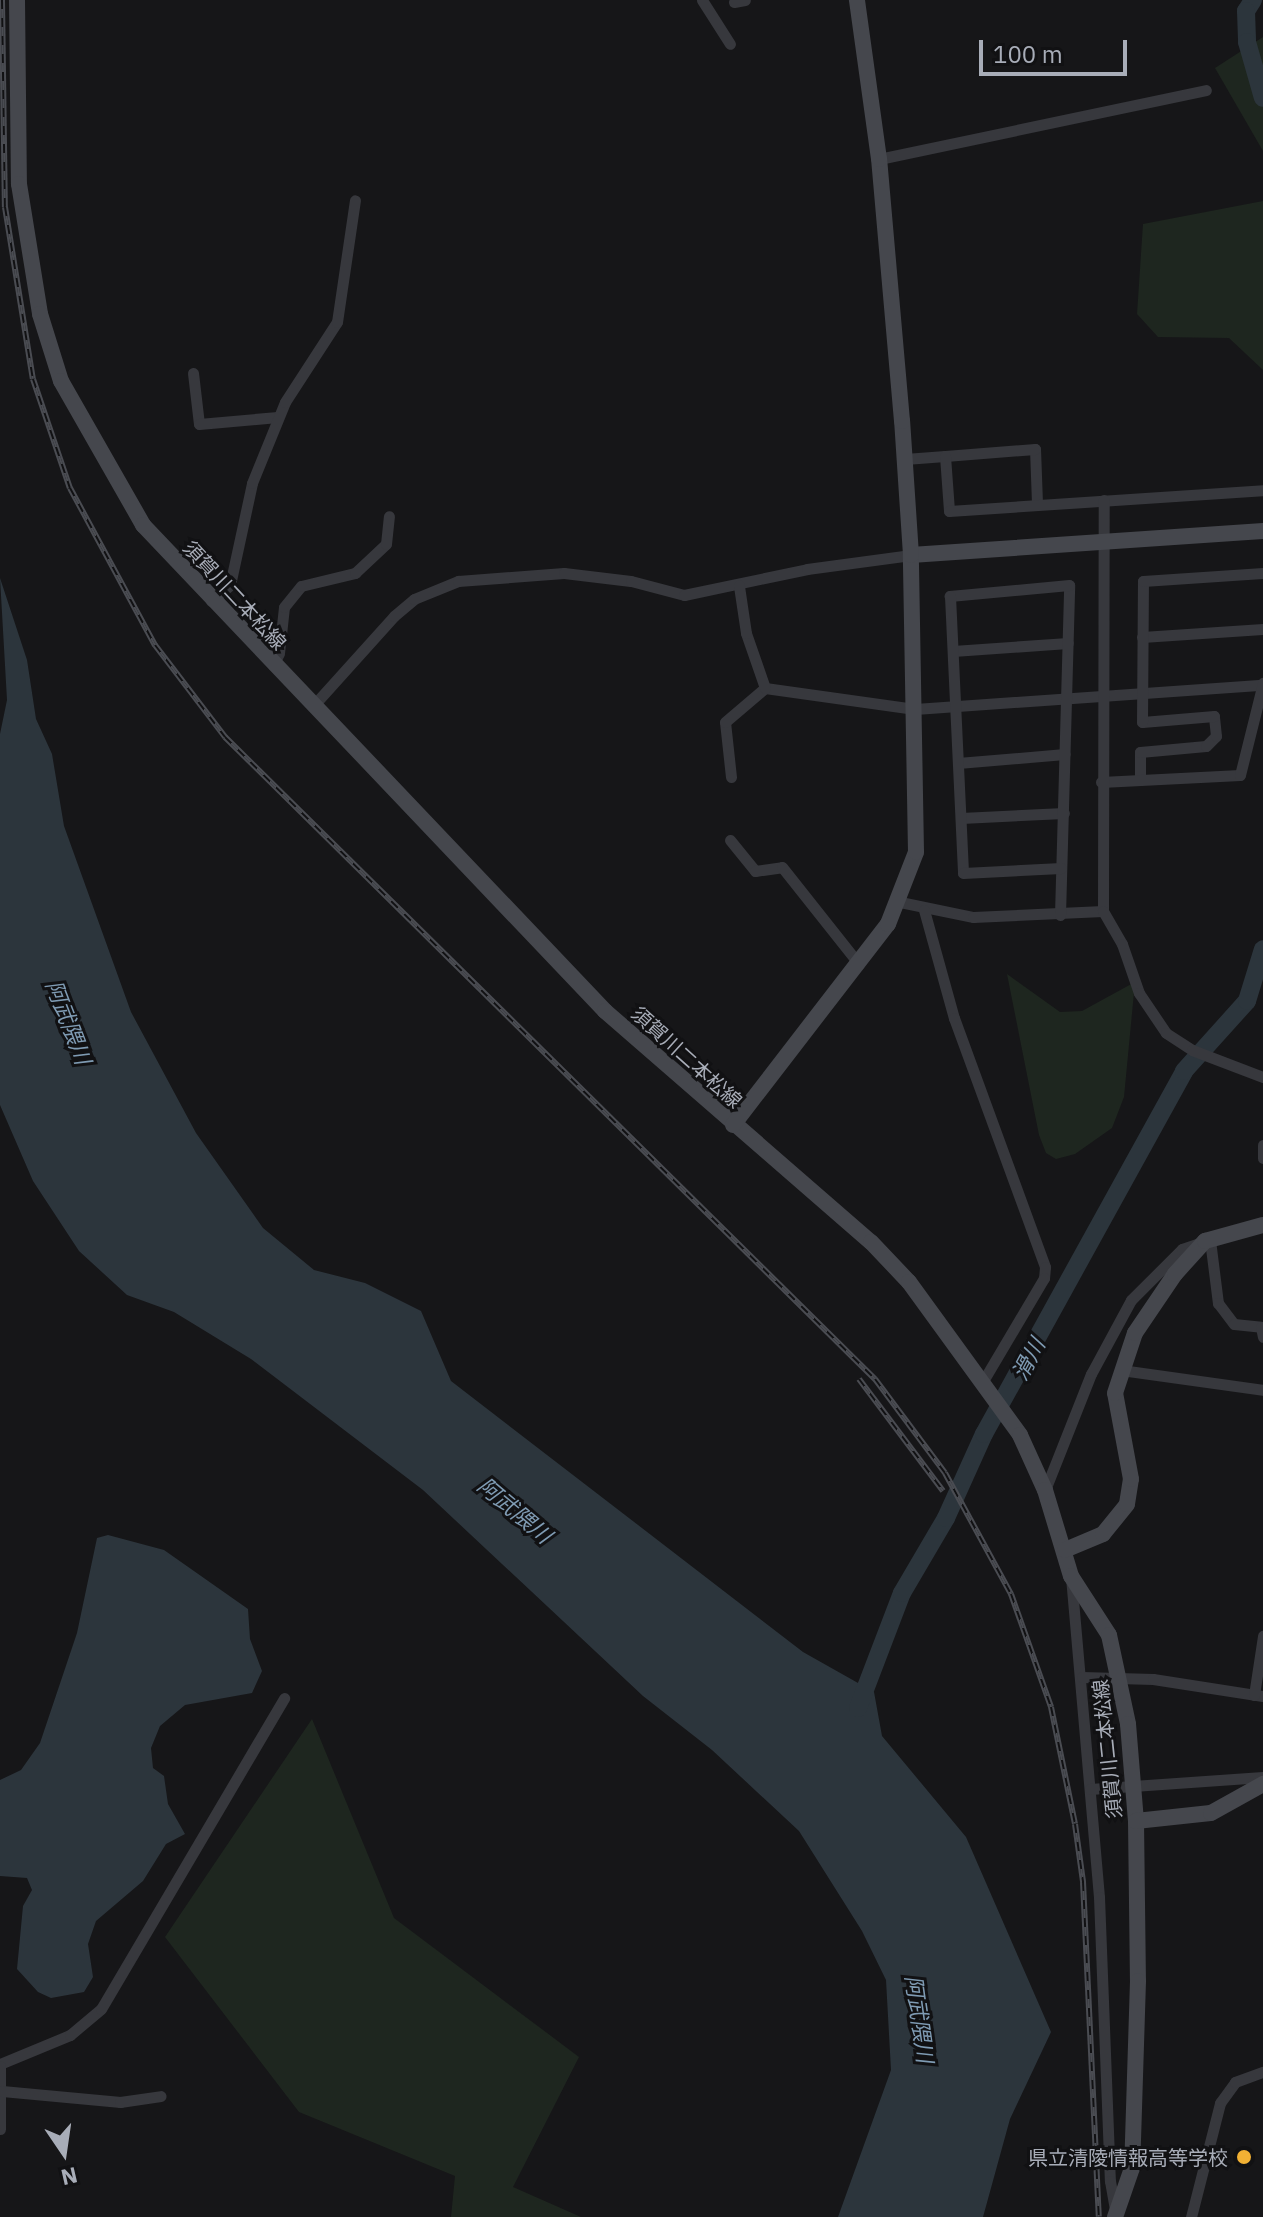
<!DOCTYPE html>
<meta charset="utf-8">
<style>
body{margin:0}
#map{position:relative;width:1263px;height:2217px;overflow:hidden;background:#161618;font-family:"IBM Plex Sans","Noto Sans JP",sans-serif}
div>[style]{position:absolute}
.green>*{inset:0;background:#1e261f}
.water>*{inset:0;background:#2c353c}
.river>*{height:18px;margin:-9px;padding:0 9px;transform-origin:9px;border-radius:9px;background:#2c353c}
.street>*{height:11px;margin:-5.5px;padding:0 5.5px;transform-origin:5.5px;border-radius:5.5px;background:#37383d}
.secondary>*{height:16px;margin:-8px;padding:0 8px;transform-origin:8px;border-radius:8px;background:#45474d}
.rail>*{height:6px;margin-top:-3px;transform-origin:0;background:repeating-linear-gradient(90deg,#111113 0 9px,#4a4c52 0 18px);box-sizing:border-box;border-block:2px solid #4a4c52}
.dots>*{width:22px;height:22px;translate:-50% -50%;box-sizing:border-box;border:4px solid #111113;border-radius:50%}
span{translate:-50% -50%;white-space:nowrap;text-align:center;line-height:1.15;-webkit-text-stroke:6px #111113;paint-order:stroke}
.street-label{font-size:20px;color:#a8adb8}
.poi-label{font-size:20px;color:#a8adb8}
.right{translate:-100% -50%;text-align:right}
.water-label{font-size:22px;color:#7f9bb3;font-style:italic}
.north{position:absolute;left:24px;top:2113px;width:80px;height:80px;-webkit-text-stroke:6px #111113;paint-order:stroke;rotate:167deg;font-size:22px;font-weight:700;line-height:32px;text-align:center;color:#a8adb8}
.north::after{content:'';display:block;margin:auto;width:28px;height:36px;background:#a8adb8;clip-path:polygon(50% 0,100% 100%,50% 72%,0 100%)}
.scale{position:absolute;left:979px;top:40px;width:148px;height:36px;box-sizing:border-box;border:4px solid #a8adb8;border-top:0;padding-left:10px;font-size:24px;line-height:28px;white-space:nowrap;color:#a8adb8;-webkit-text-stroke:6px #111113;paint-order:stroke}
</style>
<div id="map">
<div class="green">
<i style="clip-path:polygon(1263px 37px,1263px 151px,1215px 68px)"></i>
<i style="clip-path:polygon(1263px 201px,1263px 370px,1229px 338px,1158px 337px,1137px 314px,1143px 224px)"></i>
<i style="clip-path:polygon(1007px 974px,1060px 1012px,1082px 1011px,1135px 982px,1124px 1097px,1112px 1128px,1075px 1154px,1056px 1159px,1046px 1153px,1039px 1135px)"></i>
<i style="clip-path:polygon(312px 1719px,394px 1918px,579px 2057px,513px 2187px,581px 2217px,451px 2217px,455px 2176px,299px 2112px,165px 1937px)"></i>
</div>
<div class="water">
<i style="clip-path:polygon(0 578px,27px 660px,36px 719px,52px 754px,64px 826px,131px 1012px,196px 1133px,263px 1228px,314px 1270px,365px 1283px,421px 1311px,451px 1381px,803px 1652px,874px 1692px,882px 1736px,966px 1837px,1051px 2032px,1010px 2119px,983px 2217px,838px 2217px,891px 2070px,886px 1980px,862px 1931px,799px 1831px,712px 1750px,643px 1696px,423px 1490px,251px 1359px,174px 1312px,127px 1295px,79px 1251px,33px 1181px,0 1105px,0 734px,7px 700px)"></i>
<i style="clip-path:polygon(108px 1535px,164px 1550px,248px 1609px,250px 1639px,262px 1671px,252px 1693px,185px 1705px,160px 1726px,151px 1748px,153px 1768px,164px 1776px,168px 1804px,185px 1834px,166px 1844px,143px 1881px,96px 1921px,88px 1944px,93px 1977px,84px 1992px,51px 1998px,38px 1992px,17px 1969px,23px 1906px,32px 1890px,27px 1878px,0 1876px,0 1780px,21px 1770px,40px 1743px,77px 1633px,97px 1538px)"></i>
</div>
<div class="river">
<i style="left:1253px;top:0;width:13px;rotate:122deg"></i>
<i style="left:1246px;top:11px;width:31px;rotate:88deg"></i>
<i style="left:1247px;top:42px;width:58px;rotate:74.1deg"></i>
<i style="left:858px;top:1708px;width:123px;rotate:-69.1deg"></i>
<i style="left:902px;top:1593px;width:87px;rotate:-59.6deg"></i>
<i style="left:946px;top:1518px;width:92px;rotate:-65.7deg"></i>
<i style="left:984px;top:1434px;width:414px;rotate:-61.1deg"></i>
<i style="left:1184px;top:1071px;width:94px;rotate:-48deg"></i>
<i style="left:1247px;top:1001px;width:54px;rotate:-72.9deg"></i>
</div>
<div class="street">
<i style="left:702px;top:0;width:52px;rotate:57.5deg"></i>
<i style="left:734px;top:2px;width:11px;rotate:-10deg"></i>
<i style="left:879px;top:159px;width:334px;rotate:-11.9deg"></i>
<i style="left:193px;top:373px;width:51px;rotate:83.3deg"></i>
<i style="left:199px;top:424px;width:79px;rotate:-5.1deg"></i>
<i style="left:905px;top:459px;width:40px;rotate:-4.3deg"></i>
<i style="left:1037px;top:503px;width:54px;rotate:-92.1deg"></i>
<i style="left:1035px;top:449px;width:90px;rotate:175.6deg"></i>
<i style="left:945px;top:456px;width:55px;rotate:85.8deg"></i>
<i style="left:949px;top:511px;width:315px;rotate:-3.8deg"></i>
<i style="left:211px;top:601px;width:25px;rotate:-40deg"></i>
<i style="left:230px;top:585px;width:104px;rotate:-77.8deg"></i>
<i style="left:252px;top:483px;width:87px;rotate:-67.8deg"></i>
<i style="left:285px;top:402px;width:95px;rotate:-57deg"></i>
<i style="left:337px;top:322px;width:123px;rotate:-81.6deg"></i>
<i style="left:1142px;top:637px;width:121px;rotate:-3.8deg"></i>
<i style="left:953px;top:651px;width:115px;rotate:-4deg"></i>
<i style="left:273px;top:665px;width:13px;rotate:-63deg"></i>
<i style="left:279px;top:653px;width:46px;rotate:-83.8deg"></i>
<i style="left:284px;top:607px;width:27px;rotate:-51deg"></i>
<i style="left:301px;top:586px;width:56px;rotate:-13.5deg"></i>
<i style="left:355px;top:573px;width:42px;rotate:-43.1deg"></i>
<i style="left:386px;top:544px;width:28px;rotate:-84deg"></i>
<i style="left:765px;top:688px;width:151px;rotate:8deg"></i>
<i style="left:915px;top:709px;width:348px;rotate:-4deg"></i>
<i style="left:313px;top:706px;width:121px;rotate:-48deg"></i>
<i style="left:394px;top:616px;width:26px;rotate:-40deg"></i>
<i style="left:414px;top:599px;width:48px;rotate:-22.2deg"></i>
<i style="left:458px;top:581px;width:106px;rotate:-4.3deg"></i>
<i style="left:564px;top:573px;width:67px;rotate:6.8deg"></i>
<i style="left:631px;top:581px;width:55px;rotate:14.8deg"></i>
<i style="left:684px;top:595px;width:126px;rotate:-11.9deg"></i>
<i style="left:807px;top:569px;width:105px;rotate:-7.7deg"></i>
<i style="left:958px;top:763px;width:107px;rotate:-4.8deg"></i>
<i style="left:731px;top:777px;width:55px;rotate:-96.2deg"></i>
<i style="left:725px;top:722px;width:52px;rotate:-40.4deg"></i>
<i style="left:765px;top:688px;width:58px;rotate:-109.1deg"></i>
<i style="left:746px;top:633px;width:48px;rotate:-98.5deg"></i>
<i style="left:1140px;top:780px;width:28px;rotate:-90deg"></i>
<i style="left:1140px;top:752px;width:66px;rotate:-5.2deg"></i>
<i style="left:1206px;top:746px;width:14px;rotate:-45deg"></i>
<i style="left:1216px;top:736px;width:20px;rotate:-96deg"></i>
<i style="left:1214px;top:716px;width:72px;rotate:175.2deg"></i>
<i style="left:1142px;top:722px;width:141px;rotate:-89.6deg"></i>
<i style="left:1143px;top:581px;width:120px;rotate:-3.8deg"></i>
<i style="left:1101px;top:782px;width:139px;rotate:-2.9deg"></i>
<i style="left:1240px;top:775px;width:95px;rotate:-76deg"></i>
<i style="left:961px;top:818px;width:103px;rotate:-2.8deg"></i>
<i style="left:730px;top:840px;width:40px;rotate:51deg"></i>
<i style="left:755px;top:871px;width:27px;rotate:-8deg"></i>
<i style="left:782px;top:867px;width:124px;rotate:51.6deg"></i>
<i style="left:900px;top:902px;width:75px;rotate:11.6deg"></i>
<i style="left:973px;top:917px;width:130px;rotate:-2.6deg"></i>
<i style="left:1103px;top:911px;width:411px;rotate:-89.9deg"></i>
<i style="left:924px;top:910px;width:112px;rotate:74.5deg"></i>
<i style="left:954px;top:1018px;width:265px;rotate:69.9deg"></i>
<i style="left:1045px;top:1267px;width:11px;rotate:95deg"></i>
<i style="left:1044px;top:1278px;width:120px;rotate:120.6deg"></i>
<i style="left:1103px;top:911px;width:38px;rotate:60deg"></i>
<i style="left:1122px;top:944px;width:52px;rotate:70.9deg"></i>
<i style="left:1139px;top:993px;width:48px;rotate:56deg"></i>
<i style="left:1166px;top:1033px;width:31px;rotate:33deg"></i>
<i style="left:1192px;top:1050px;width:76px;rotate:20.8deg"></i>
<i style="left:1060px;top:915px;width:330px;rotate:-88.4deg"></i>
<i style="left:1069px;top:585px;width:120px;rotate:174.7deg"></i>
<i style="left:950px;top:596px;width:277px;rotate:87.3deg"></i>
<i style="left:963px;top:873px;width:98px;rotate:-2.9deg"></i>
<i style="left:1263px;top:1145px;width:13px;rotate:90deg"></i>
<i style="left:1210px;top:1240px;width:64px;rotate:82.8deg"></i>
<i style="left:1218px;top:1303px;width:26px;rotate:53deg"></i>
<i style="left:1234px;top:1324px;width:27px;rotate:6deg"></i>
<i style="left:1261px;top:1327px;width:10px;rotate:79deg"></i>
<i style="left:1121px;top:1370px;width:143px;rotate:8deg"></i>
<i style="left:1045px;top:1490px;width:125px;rotate:-68.4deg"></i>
<i style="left:1091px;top:1374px;width:84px;rotate:-61.6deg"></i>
<i style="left:1131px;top:1300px;width:72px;rotate:-45deg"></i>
<i style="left:1182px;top:1249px;width:21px;rotate:-19deg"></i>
<i style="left:1071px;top:1577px;width:321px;rotate:85deg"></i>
<i style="left:1099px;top:1897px;width:284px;rotate:87.8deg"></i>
<i style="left:1110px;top:2181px;width:34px;rotate:80deg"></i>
<i style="left:1082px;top:1677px;width:71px;rotate:1.6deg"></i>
<i style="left:1153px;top:1679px;width:111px;rotate:8.8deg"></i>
<i style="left:1254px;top:1695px;width:60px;rotate:-81.3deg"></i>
<i style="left:1090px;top:1789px;width:173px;rotate:-4deg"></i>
<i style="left:0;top:2064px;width:76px;rotate:-22.5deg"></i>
<i style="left:70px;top:2035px;width:40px;rotate:-40deg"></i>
<i style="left:101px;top:2009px;width:361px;rotate:-59.5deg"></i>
<i style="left:0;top:2066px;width:63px;rotate:90deg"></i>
<i style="left:2px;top:2091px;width:119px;rotate:5.3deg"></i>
<i style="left:120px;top:2102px;width:41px;rotate:-8.3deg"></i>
<i style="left:1191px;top:2217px;width:118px;rotate:-75.7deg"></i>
<i style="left:1220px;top:2103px;width:26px;rotate:-54deg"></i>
<i style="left:1235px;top:2082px;width:30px;rotate:-20deg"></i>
</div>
<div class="secondary">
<i style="left:17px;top:0;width:184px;rotate:89.4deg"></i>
<i style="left:19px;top:184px;width:132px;rotate:80.8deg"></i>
<i style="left:40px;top:314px;width:70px;rotate:72.6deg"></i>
<i style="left:61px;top:381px;width:166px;rotate:60.3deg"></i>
<i style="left:143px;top:525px;width:671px;rotate:46.45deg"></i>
<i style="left:605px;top:1011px;width:352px;rotate:41deg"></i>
<i style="left:871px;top:1242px;width:55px;rotate:46.5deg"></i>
<i style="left:909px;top:1282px;width:189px;rotate:54deg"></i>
<i style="left:1020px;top:1435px;width:60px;rotate:65.6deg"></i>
<i style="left:1045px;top:1490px;width:90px;rotate:73.2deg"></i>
<i style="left:1071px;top:1576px;width:70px;rotate:57.2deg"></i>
<i style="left:1109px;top:1635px;width:91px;rotate:77.9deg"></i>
<i style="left:1128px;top:1724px;width:97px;rotate:85.3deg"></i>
<i style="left:1136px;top:1821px;width:160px;rotate:89.3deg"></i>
<i style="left:1138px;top:1981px;width:187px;rotate:91.8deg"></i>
<i style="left:1132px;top:2168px;width:52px;rotate:109.1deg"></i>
<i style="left:911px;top:555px;width:353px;rotate:-3.9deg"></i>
<i style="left:733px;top:1125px;width:254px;rotate:-52.4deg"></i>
<i style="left:888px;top:924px;width:77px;rotate:-68.7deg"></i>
<i style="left:916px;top:852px;width:297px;rotate:-91deg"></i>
<i style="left:911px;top:555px;width:134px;rotate:-93.8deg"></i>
<i style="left:902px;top:421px;width:263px;rotate:-95deg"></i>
<i style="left:879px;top:159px;width:161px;rotate:-97.9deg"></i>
<i style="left:1065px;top:1550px;width:41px;rotate:-22.8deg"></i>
<i style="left:1103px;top:1534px;width:38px;rotate:-51deg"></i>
<i style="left:1127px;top:1504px;width:25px;rotate:-81deg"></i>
<i style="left:1131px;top:1479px;width:87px;rotate:-100.5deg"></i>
<i style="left:1115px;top:1393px;width:63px;rotate:-71.6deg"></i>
<i style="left:1135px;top:1333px;width:71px;rotate:-55.9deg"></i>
<i style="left:1175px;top:1274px;width:45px;rotate:-47.7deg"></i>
<i style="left:1205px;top:1241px;width:60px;rotate:-15.4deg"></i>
<i style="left:1136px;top:1821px;width:75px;rotate:-6.1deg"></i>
<i style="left:1211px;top:1813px;width:60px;rotate:-29.1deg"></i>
</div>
<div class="rail">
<i style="left:2px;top:0;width:207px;rotate:89.2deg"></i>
<i style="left:5px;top:207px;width:174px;rotate:80.8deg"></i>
<i style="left:33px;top:379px;width:115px;rotate:71.3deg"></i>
<i style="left:70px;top:488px;width:179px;rotate:61.6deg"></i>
<i style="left:155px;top:645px;width:116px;rotate:52.7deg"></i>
<i style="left:225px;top:737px;width:914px;rotate:44.65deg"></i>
<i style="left:875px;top:1379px;width:117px;rotate:53.3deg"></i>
<i style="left:945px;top:1473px;width:138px;rotate:61.4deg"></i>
<i style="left:1011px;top:1594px;width:120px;rotate:70.5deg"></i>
<i style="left:1051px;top:1707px;width:119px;rotate:78.4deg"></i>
<i style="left:1075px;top:1824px;width:59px;rotate:82.1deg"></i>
<i style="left:1083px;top:1882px;width:335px;rotate:87.3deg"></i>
<i style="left:859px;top:1379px;width:140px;rotate:53.1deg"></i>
</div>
<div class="dots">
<i style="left:1244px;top:2157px;background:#f2b134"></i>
</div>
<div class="street-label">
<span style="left:235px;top:595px;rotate:47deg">須賀川二本松線</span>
<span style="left:687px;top:1057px;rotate:42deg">須賀川二本松線</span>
<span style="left:1107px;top:1749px;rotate:-96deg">須賀川二本松線</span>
</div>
<div class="poi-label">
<span class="right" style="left:1228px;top:2157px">県立清陵情報高等学校</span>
</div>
<div class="water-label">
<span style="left:69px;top:1022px;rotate:69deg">阿武隈川</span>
<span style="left:1028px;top:1359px;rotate:-62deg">滑川</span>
<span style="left:515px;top:1510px;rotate:40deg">阿武隈川</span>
<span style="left:920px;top:2019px;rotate:82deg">阿武隈川</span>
</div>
<div class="north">N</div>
<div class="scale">100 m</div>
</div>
